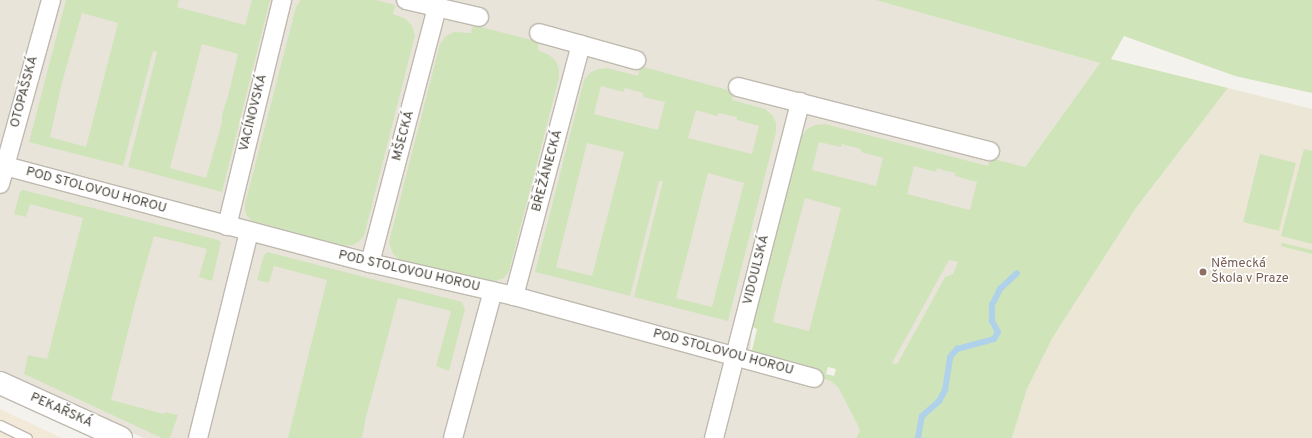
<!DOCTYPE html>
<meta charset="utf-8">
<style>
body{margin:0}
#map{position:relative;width:1312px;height:438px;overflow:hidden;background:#f4f2ec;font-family:Overpass,sans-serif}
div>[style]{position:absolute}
.residential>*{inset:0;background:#e8e4da}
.commercial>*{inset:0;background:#f3e9d9}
.education>*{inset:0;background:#ece6d7}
.green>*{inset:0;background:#d0e4b9;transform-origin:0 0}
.stream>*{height:6px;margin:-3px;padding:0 3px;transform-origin:3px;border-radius:3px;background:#afd1ea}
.roads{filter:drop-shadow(1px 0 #bfb9af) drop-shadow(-1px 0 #bfb9af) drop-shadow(0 1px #bfb9af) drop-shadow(0 -1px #bfb9af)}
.service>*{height:9px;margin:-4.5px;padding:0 4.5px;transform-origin:4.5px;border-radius:4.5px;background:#fff}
.minor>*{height:18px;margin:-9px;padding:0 9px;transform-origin:9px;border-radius:9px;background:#fff}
.tertiary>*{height:22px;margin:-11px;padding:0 11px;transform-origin:11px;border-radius:11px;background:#fff}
.dots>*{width:11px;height:11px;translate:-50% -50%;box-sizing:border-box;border:2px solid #fff;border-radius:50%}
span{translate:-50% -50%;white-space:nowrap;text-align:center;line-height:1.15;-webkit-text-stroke:3px #fff;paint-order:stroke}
.street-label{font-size:13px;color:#48433a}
.education-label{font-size:13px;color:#785e54}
.left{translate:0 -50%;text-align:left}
</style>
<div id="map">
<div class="residential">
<i style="clip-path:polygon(0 0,875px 0,1100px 63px,964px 251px,953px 274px,945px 277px,897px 364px,752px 327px,750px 359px,830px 381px,838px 387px,860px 430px,856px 438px,143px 438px,0 371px)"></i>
</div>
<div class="commercial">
<i style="clip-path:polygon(0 409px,62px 438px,0 438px)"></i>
</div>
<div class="education">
<i style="clip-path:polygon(1228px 88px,1312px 109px,1312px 438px,1012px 438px,1027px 389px,1053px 337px,1136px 208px)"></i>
</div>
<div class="green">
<i style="clip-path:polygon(evenodd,66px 0,179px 0,177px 7px,245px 25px,252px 0,270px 0,222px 192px,128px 167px,157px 52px,153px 51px,123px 166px,29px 142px,66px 0,82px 13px,118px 23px,86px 147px,50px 137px,62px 82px,82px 13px,66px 0,202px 44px,238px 54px,228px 96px,222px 115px,222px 123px,206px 178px,170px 168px,202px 44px)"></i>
<i style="clip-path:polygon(301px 0,376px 0,395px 5px,393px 14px,406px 19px,412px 26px,415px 35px,364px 236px,358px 242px,353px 245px,345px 246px,252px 221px,247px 216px,245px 210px,245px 204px,296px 7px)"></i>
<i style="clip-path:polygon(evenodd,875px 0,1312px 0,1312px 93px,1235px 76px,1124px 36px,1111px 59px,1228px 88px,1136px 208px,1053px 337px,1027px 389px,1012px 438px,856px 438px,860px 430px,838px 387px,830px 381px,750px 359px,757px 329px,752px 327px,802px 136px,807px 129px,815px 125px,825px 124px,988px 166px,990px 158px,1025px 167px,1100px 63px,875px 0,819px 142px,841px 147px,842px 144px,861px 149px,861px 152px,883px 158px,876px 186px,812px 170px,819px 142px,875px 0,914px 166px,936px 172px,937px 168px,946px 171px,956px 173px,955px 176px,977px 182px,970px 210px,907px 194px,914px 166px,875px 0,805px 198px,841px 208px,809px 331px,773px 322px,781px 287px,805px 198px,875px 0,949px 260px,958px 262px,953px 274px,945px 277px,897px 364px,892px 363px,949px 260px,875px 0,828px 367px,836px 369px,834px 376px,826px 374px,828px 367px)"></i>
<i style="clip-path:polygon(473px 25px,539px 42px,538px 50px,549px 55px,556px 61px,559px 69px,559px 78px,509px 271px,504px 278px,492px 282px,399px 259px,393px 254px,389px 242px,440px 44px,446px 36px,454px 32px,471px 33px)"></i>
<i style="clip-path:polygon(evenodd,640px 66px,728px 90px,729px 88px,734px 90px,732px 100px,765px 109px,773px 116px,776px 123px,776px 132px,728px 321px,634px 297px,663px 181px,659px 181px,630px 296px,535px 272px,584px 80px,590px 73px,598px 69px,607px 68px,638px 76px,640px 66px,601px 86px,623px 92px,625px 88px,643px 93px,643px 97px,665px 102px,658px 130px,594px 114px,601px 86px,640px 66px,696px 110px,717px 116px,719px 113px,737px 117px,737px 120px,759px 126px,752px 154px,688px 138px,696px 110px,640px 66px,587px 143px,624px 152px,592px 276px,556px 267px,587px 143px,640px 66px,708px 173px,744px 183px,712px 307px,676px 298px,708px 173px)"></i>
<i style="clip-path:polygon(1304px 149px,1312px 151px,1312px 244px,1281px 236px)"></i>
<i style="left:1260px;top:154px;width:37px;height:70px;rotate:14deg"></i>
<i style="clip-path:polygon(23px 190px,218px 240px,221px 242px,212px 281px,199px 277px,207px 249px,154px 236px,135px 303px,111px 400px,164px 414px,165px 412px,178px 415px,170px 438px,162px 438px,24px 374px,28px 355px,47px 359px,83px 218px,30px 204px,26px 217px,14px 214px,20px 192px)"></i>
<i style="clip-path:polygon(1282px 243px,1312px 250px,1312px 254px,1281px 246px)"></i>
<i style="clip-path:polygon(267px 252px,462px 302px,465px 309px,449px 371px,436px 366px,451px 311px,398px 298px,366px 417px,362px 438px,288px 438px,327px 280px,274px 266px,269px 283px,257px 280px,264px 255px)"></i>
</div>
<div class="stream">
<i style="left:918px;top:438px;width:22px;rotate:-80deg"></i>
<i style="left:922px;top:416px;width:23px;rotate:-41deg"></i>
<i style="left:939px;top:401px;width:13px;rotate:-61deg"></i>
<i style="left:945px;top:390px;width:33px;rotate:-81deg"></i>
<i style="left:950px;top:357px;width:11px;rotate:-49deg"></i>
<i style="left:957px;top:349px;width:38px;rotate:-15deg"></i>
<i style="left:994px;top:339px;width:8px;rotate:-60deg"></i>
<i style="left:998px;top:332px;width:13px;rotate:-119deg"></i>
<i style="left:992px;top:321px;width:16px;rotate:-90deg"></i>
<i style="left:992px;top:305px;width:18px;rotate:-63deg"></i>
<i style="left:1000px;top:289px;width:23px;rotate:-43deg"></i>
</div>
<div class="roads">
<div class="service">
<i style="left:0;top:425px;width:30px;rotate:26deg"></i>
</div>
<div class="minor">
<i style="left:406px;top:0;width:75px;rotate:13.1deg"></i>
<i style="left:539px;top:33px;width:101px;rotate:15.6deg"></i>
<i style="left:738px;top:87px;width:260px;rotate:14.3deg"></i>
<i style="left:5px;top:166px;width:378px;rotate:14.9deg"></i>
<i style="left:370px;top:263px;width:148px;rotate:12.9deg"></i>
<i style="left:514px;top:296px;width:311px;rotate:15.3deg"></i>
<i style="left:0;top:184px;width:191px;rotate:-74.5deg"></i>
<i style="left:227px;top:226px;width:233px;rotate:-76.3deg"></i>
<i style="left:370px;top:263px;width:264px;rotate:-75.3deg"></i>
<i style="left:514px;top:296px;width:260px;rotate:-75.1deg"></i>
<i style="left:198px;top:438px;width:212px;rotate:-76.1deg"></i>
<i style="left:453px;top:438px;width:152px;rotate:-74.8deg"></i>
<i style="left:714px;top:438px;width:347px;rotate:-75.6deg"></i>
</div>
<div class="tertiary">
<i style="left:0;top:383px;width:133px;rotate:24.4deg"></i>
</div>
</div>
<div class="dots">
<i style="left:1203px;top:272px;background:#8d6e63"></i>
</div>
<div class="street-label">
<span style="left:25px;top:92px;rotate:-75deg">OTOPAŠSKÁ</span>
<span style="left:254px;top:113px;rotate:-76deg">VACÍNOVSKÁ</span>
<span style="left:404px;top:136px;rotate:-75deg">MŠECKÁ</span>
<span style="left:548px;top:171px;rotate:-75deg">BŘEŽÁNECKÁ</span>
<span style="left:96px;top:191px;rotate:15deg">POD STOLOVOU HOROU</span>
<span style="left:757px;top:270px;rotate:-76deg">VIDOULSKÁ</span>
<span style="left:409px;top:272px;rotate:13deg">POD STOLOVOU HOROU</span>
<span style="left:723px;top:353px;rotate:15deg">POD STOLOVOU HOROU</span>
<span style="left:61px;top:411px;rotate:24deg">PEKAŘSKÁ</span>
</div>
<div class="education-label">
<span class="left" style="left:1211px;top:272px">Německá<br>Škola v Praze</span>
</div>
</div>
